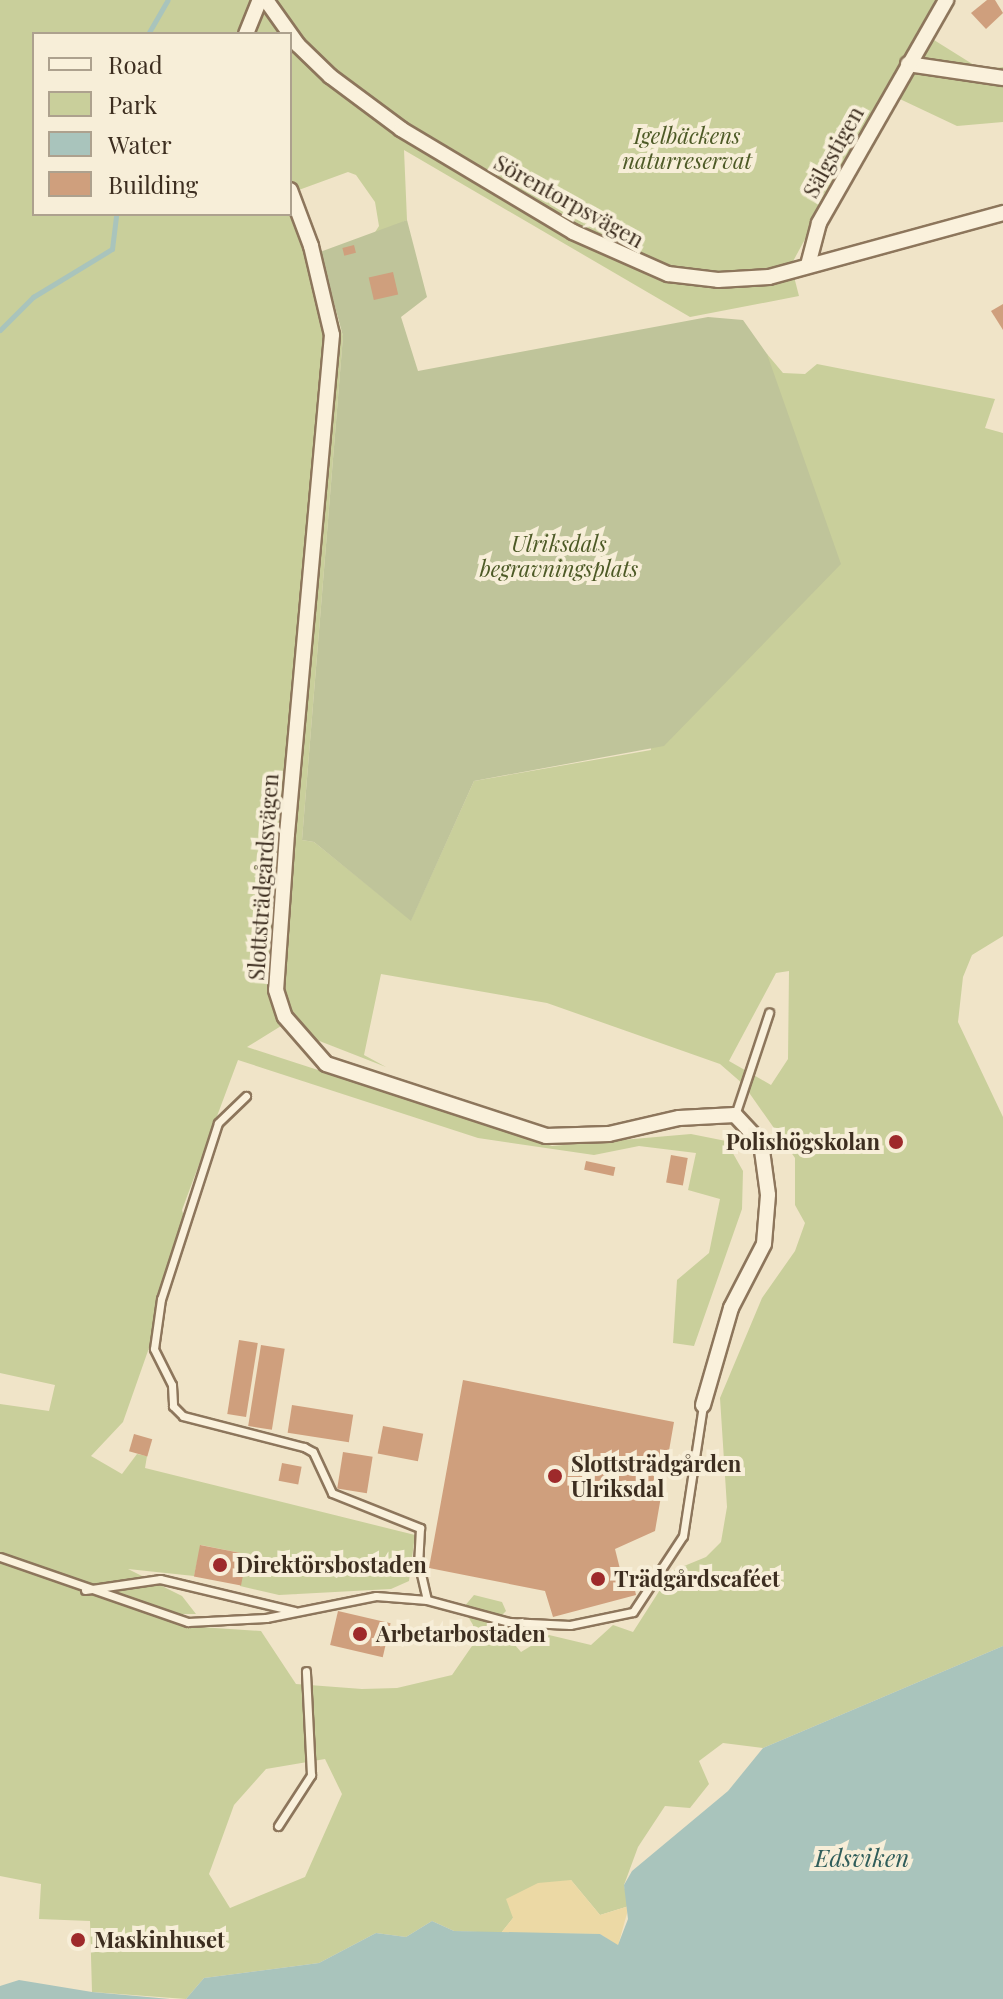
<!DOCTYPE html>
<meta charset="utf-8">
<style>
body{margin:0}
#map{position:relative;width:1003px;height:1999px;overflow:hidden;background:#f0e4c8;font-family:"Playfair Display",serif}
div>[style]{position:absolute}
.green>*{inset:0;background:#c9cf9b}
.sand>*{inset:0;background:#ecd9a5}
.cemetery>*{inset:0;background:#bfc49a}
.water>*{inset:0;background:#a9c4bc}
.stream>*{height:5px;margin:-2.5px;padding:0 2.5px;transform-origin:2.5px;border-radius:2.5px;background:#a9c4bc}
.building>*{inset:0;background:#cf9f7d;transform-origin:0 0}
.roads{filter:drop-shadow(2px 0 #8d765c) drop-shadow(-2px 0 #8d765c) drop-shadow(0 2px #8d765c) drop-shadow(0 -2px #8d765c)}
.lane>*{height:7px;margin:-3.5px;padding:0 3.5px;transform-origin:3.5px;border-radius:3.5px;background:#faf1dc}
.street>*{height:14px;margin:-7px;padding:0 7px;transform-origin:7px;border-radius:7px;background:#faf1dc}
.dots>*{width:22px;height:22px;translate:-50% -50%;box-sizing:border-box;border:4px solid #f7eed8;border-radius:50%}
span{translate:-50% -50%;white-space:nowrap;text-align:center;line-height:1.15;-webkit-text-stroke:8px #f7eed8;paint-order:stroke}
.park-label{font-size:22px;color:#4d5a26;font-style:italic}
.street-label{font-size:22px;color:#3d2e20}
.poi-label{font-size:22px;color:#3d2e20;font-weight:700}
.right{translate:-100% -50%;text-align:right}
.left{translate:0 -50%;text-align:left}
.water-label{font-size:24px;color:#2f5d5a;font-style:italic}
.legend{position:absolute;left:32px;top:32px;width:260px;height:184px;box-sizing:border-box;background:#f7eed8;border:2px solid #ada18e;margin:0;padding:10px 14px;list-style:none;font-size:24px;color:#3d2e20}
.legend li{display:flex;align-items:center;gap:16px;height:40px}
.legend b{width:40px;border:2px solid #ada18e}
</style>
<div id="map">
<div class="green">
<i style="clip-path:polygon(evenodd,0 0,939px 0,926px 35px,982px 70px,1003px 67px,1003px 122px,957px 126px,885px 92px,791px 265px,799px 296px,690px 317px,404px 150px,407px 220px,372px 237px,379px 226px,375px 202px,356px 175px,348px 172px,296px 191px,343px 336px,302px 840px,314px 842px,411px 920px,474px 781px,651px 750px,625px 438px,767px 354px,783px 373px,805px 374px,817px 364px,995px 399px,985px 428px,1003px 433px,1003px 936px,972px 955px,963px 977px,958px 1022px,1003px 1117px,1003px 1646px,763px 1748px,723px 1743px,699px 1761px,709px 1784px,690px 1808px,665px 1806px,638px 1847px,624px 1885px,629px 1906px,600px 1915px,571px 1880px,513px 1918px,501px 1933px,454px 1931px,432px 1921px,406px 1937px,376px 1933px,319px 1963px,204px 1978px,186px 1999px,92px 1992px,90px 1921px,39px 1919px,41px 1884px,0 1876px,0 1404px,49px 1411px,55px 1385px,0 1373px,0 0,34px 34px,290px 34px,290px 214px,34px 214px,34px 34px,0 0,789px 971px,788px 1059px,771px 1085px,729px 1061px,776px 973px,789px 971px,0 0,381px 974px,547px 1003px,720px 1064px,743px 1084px,795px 1158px,795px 1205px,805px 1223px,795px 1251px,762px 1298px,720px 1398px,727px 1507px,721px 1542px,706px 1557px,672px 1571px,633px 1632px,613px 1625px,591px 1645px,549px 1635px,521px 1652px,495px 1622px,506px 1611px,502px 1602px,474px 1595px,463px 1608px,473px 1625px,472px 1646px,452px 1675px,397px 1688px,362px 1689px,296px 1684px,261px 1631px,185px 1626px,183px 1614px,196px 1614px,182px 1596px,128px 1569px,194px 1576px,201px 1545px,246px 1554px,240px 1586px,279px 1595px,391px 1589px,409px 1581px,415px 1535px,145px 1468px,147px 1456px,137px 1454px,122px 1474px,91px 1456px,123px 1422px,189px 1234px,182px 1210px,238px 1060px,478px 1138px,594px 1155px,639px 1146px,696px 1153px,688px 1190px,720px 1199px,709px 1253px,677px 1280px,673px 1343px,694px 1346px,742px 1209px,743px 1171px,726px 1141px,691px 1134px,552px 1146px,247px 1047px,281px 1026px,386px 1067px,364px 1055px,381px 974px,0 0,325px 1759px,342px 1794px,305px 1877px,230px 1908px,209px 1874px,234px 1805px,266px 1769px,325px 1759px)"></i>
</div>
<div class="sand">
<i style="clip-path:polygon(571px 1880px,600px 1915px,629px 1906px,618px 1946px,600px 1934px,501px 1933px,513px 1918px,506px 1899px,538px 1883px)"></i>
</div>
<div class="cemetery">
<i style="clip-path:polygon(407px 220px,427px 297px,401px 317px,418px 371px,708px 317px,743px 320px,767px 354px,841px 564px,664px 746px,474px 781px,411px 921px,314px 842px,302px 840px,343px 336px,320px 252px)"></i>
</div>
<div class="water">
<i style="clip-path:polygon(1003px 1646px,1003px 1999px,186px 1999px,204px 1978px,319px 1963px,376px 1933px,406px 1937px,432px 1921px,454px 1931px,600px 1934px,618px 1945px,628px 1919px,624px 1885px,632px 1871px,728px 1791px,763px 1748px)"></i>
<i style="clip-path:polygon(19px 1980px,92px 1992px,170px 1999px,0 1999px,0 1986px)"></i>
</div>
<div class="stream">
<i style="left:148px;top:34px;width:39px;rotate:-60deg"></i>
<i style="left:0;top:330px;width:47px;rotate:-45deg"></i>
<i style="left:33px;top:297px;width:92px;rotate:-31.3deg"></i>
<i style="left:112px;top:249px;width:35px;rotate:-83deg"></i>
</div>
<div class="building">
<i style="clip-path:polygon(987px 0,995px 0,1003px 13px,986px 29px,971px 13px)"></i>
<i style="left:354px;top:245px;width:8px;height:12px;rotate:76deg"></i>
<i style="left:393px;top:272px;width:23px;height:25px;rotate:77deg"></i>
<i style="clip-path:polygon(1003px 304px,1003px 330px,991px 311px)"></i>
<i style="left:671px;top:1155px;width:17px;height:28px;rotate:10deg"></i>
<i style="left:586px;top:1161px;width:30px;height:9px;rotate:12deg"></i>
<i style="left:239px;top:1340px;width:19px;height:75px;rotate:9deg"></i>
<i style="left:261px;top:1345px;width:24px;height:82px;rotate:9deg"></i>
<i style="clip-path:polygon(463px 1380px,674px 1422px,655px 1531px,615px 1549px,620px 1569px,630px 1567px,636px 1595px,553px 1617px,545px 1591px,429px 1568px)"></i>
<i style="left:292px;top:1405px;width:62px;height:28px;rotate:9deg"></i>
<i style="left:383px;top:1426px;width:41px;height:28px;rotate:11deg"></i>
<i style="left:134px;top:1434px;width:19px;height:18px;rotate:16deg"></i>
<i style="left:343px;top:1452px;width:30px;height:37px;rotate:9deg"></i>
<i style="left:282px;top:1463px;width:20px;height:18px;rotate:11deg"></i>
<i style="left:200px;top:1545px;width:48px;height:32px;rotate:11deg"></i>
<i style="left:338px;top:1611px;width:54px;height:35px;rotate:13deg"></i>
<i style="left:70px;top:1934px;width:18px;height:10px;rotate:6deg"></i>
</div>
<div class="roads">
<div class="lane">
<i style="left:246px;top:1096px;width:39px;rotate:136deg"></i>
<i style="left:218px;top:1123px;width:185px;rotate:107.9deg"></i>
<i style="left:161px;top:1299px;width:50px;rotate:98deg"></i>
<i style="left:154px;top:1349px;width:40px;rotate:63.4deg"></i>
<i style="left:172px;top:1385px;width:21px;rotate:87deg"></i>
<i style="left:173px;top:1406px;width:14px;rotate:45deg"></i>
<i style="left:183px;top:1416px;width:125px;rotate:14.4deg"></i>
<i style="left:304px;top:1447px;width:10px;rotate:29deg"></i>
<i style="left:313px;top:1452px;width:45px;rotate:65.1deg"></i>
<i style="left:332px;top:1493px;width:95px;rotate:21.7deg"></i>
<i style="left:420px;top:1528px;width:33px;rotate:93deg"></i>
<i style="left:418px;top:1561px;width:40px;rotate:77deg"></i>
<i style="left:735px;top:1115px;width:108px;rotate:-71.6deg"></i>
<i style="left:0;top:1557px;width:199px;rotate:19.1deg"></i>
<i style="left:188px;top:1622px;width:78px;rotate:-2.9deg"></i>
<i style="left:266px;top:1618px;width:112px;rotate:-11.3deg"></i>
<i style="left:376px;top:1596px;width:51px;rotate:4.5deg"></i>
<i style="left:427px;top:1600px;width:85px;rotate:15deg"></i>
<i style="left:509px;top:1622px;width:61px;rotate:2.8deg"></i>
<i style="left:570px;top:1625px;width:64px;rotate:-11.7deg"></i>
<i style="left:633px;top:1612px;width:91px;rotate:-56.7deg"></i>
<i style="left:683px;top:1536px;width:133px;rotate:-81.3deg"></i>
<i style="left:85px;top:1590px;width:76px;rotate:-8.3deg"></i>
<i style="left:160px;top:1579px;width:138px;rotate:13.4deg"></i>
<i style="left:278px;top:1826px;width:61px;rotate:-57.1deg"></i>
<i style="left:311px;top:1775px;width:104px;rotate:-92.8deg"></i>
</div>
<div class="street">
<i style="left:266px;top:0;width:55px;rotate:54.6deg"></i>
<i style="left:298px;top:45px;width:45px;rotate:44.1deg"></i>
<i style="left:330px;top:76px;width:89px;rotate:36.7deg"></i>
<i style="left:401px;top:129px;width:200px;rotate:30.9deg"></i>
<i style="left:573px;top:232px;width:104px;rotate:23.9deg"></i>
<i style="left:668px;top:274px;width:50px;rotate:6.8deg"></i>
<i style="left:718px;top:280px;width:51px;rotate:-3.4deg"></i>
<i style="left:769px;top:277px;width:243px;rotate:-15.3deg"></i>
<i style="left:246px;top:34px;width:37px;rotate:-68deg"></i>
<i style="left:908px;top:64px;width:96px;rotate:8.4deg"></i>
<i style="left:290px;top:190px;width:60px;rotate:69.4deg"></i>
<i style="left:311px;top:246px;width:91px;rotate:76.7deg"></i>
<i style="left:332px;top:335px;width:501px;rotate:95.15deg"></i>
<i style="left:287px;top:834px;width:156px;rotate:94deg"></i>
<i style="left:276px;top:990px;width:28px;rotate:72deg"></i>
<i style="left:285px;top:1017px;width:62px;rotate:48.9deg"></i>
<i style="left:326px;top:1064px;width:231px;rotate:18.1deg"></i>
<i style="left:546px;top:1136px;width:63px;rotate:-1.8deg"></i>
<i style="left:609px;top:1134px;width:72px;rotate:-12.9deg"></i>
<i style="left:679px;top:1118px;width:56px;rotate:-3.1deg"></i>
<i style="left:735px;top:1115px;width:38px;rotate:47deg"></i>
<i style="left:761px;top:1143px;width:52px;rotate:82.3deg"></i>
<i style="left:768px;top:1195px;width:49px;rotate:94.7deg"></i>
<i style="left:764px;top:1244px;width:72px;rotate:117.3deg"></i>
<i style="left:731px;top:1308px;width:101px;rotate:106.1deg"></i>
<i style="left:808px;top:265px;width:43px;rotate:-75.3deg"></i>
<i style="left:819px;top:223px;width:257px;rotate:-60.3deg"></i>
</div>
</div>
<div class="dots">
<i style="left:896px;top:1142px;background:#9e2a2b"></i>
<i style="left:555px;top:1476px;background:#9e2a2b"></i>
<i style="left:220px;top:1565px;background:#9e2a2b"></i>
<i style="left:598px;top:1579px;background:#9e2a2b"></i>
<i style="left:360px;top:1634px;background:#9e2a2b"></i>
<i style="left:78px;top:1940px;background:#9e2a2b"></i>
</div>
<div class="park-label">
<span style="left:687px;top:148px">Igelbäckens<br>naturreservat</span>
<span style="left:559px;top:556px">Ulriksdals<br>begravningsplats</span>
</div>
<div class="street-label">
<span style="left:833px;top:152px;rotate:-61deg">Sälgstigen</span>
<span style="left:569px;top:201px;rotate:29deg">Sörentorpsvägen</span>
<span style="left:263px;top:877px;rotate:-86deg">Slottsträdgårdsvägen</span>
</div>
<div class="poi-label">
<span class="right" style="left:880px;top:1142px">Polishögskolan</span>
<span class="left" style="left:571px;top:1476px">Slottsträdgården<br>Ulriksdal</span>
<span class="left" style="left:236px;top:1565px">Direktörsbostaden</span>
<span class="left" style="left:614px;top:1579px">Trädgårdscaféet</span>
<span class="left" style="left:376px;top:1634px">Arbetarbostaden</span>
<span class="left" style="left:94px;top:1940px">Maskinhuset</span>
</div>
<div class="water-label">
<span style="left:862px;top:1858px">Edsviken</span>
</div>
<ul class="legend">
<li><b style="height:10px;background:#faf1dc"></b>Road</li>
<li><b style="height:22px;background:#c9cf9b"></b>Park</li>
<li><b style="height:22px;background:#a9c4bc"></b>Water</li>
<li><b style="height:22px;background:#cf9f7d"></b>Building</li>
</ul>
</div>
